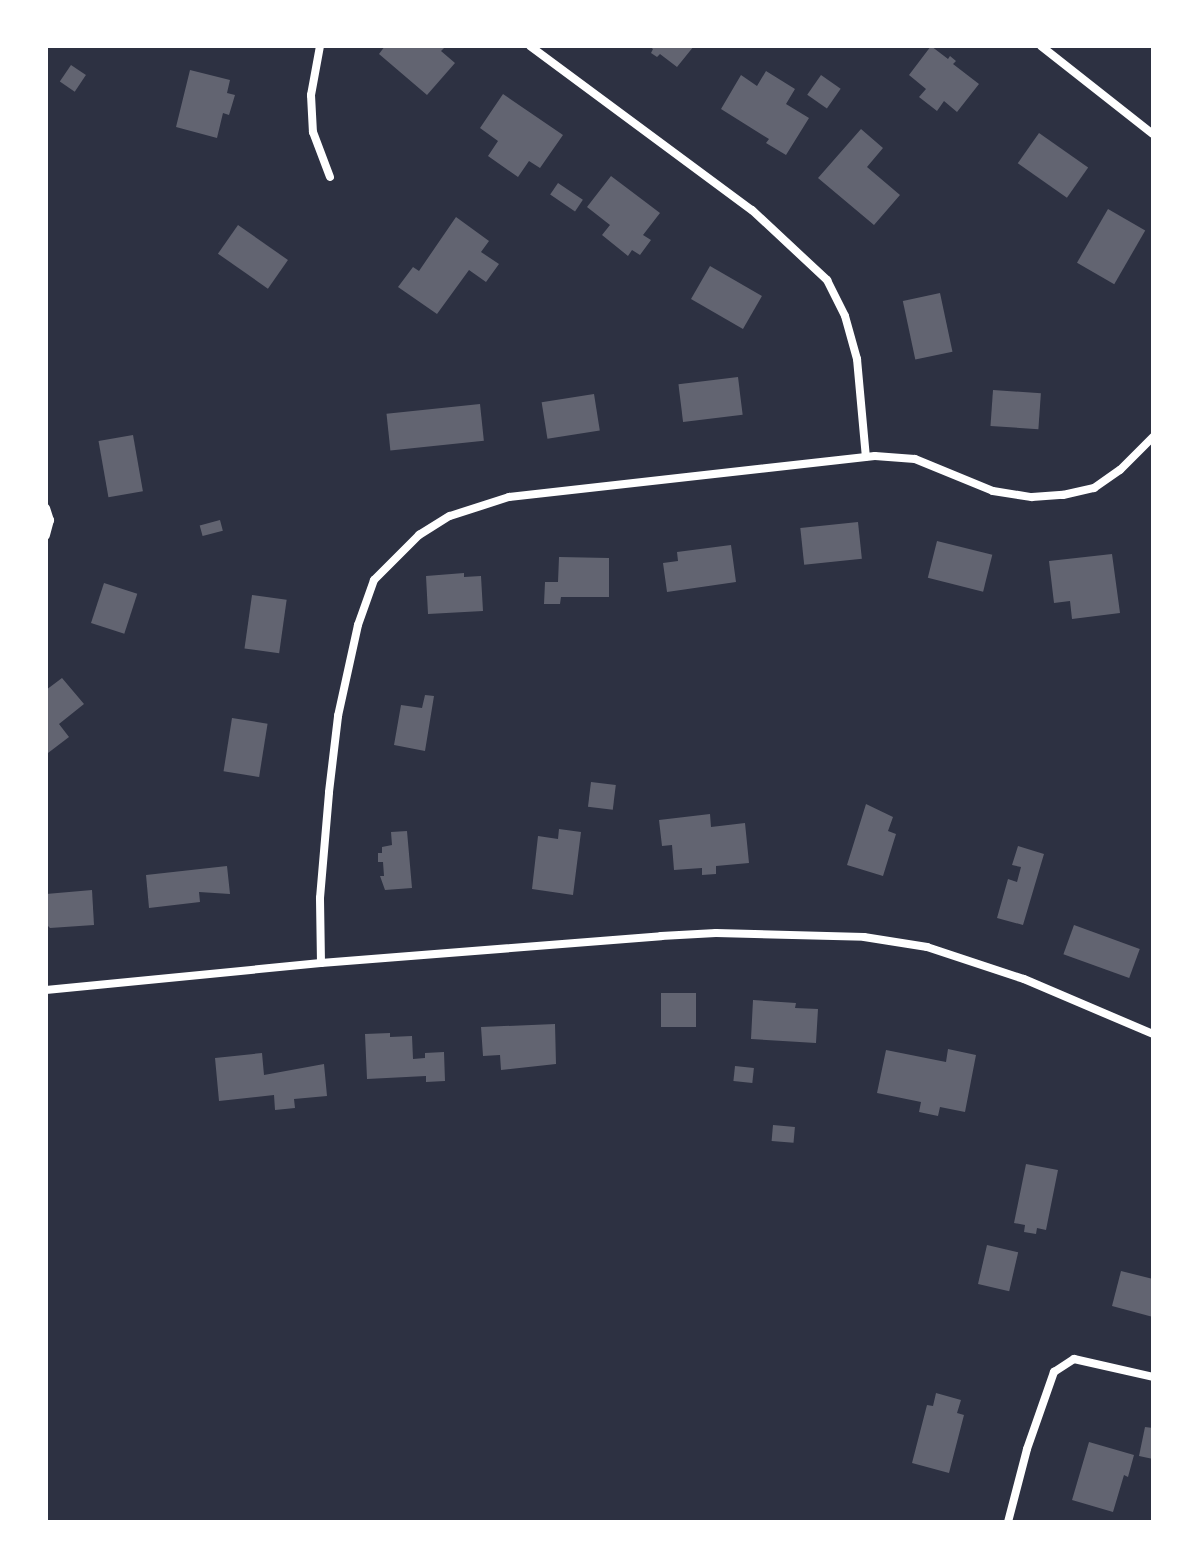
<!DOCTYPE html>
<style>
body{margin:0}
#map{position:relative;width:1199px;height:1568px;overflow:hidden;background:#2d3142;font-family:"Space Grotesk",sans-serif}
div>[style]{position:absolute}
.building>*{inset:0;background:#626471;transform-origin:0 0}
.minor>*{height:8px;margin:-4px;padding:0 4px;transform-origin:4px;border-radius:4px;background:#fff}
span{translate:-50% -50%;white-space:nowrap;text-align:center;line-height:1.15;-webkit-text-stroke:7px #fff;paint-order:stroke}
.frame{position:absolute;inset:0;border:48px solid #fff;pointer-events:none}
</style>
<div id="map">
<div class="building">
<i style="clip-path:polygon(385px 46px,446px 46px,441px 51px,455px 63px,427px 95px,379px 54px)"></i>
<i style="clip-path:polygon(649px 46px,694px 46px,677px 67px,660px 54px,657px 57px,651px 53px,653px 49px)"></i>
<i style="clip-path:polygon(931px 46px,948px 59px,950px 56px,956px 61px,953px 64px,979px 84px,957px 112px,944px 101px,937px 111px,919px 97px,926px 89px,909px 75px)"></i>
<i style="left:71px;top:65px;width:18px;height:20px;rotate:34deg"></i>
<i style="clip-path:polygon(190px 70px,230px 80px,227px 93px,235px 95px,229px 115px,223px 113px,217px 138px,176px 127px)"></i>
<i style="clip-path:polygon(766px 71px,795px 89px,786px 104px,809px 118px,786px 155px,766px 143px,769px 139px,721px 109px,741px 75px,757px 86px)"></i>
<i style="left:821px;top:75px;width:24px;height:24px;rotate:35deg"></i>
<i style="clip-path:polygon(503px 94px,563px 135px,540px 168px,529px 161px,518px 177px,488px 156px,498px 141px,480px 128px)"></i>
<i style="clip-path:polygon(861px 129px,883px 148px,867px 167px,900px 195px,874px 225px,818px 178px)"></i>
<i style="left:1039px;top:133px;width:60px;height:37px;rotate:35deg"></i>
<i style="clip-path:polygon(611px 176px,660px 213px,643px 235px,651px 240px,640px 255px,632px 250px,628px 256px,602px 235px,610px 225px,587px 207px)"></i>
<i style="left:558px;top:183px;width:30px;height:14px;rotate:34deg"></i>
<i style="left:1108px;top:209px;width:43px;height:62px;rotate:30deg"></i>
<i style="clip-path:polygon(456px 217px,489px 241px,481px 252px,499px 264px,486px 282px,469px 270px,437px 314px,398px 287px,413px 267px,419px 271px)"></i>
<i style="left:238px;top:225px;width:61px;height:35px;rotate:35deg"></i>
<i style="left:710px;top:266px;width:60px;height:38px;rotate:30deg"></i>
<i style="left:940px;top:293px;width:60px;height:38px;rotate:78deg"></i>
<i style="left:738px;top:377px;width:38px;height:60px;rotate:83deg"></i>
<i style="left:993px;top:390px;width:48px;height:36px;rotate:4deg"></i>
<i style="left:594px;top:394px;width:37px;height:53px;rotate:81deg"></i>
<i style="left:480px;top:404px;width:37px;height:94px;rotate:84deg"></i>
<i style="left:133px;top:435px;width:57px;height:35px;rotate:80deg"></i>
<i style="left:220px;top:520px;width:11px;height:21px;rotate:75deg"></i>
<i style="left:858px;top:522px;width:37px;height:58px;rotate:84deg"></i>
<i style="left:937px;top:541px;width:57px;height:38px;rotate:14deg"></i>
<i style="clip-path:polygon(731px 545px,736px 582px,667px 592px,663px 563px,678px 561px,677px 552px)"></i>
<i style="clip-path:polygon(1112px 554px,1120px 613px,1072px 619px,1070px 601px,1054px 603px,1049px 561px)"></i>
<i style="clip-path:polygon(559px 557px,609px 558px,609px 597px,561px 597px,560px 604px,544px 604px,545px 582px,558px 582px)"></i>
<i style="clip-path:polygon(464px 573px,464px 577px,481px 576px,483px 611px,428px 614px,426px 576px)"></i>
<i style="left:104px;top:583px;width:35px;height:42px;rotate:18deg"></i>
<i style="left:252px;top:595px;width:35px;height:54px;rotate:8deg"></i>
<i style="clip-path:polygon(62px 678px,84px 704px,59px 724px,69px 737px,48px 753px,46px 690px)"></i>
<i style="clip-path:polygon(425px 695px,434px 696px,425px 751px,394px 745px,401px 705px,422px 708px)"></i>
<i style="left:232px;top:718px;width:36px;height:54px;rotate:9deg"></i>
<i style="left:591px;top:782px;width:25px;height:25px;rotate:7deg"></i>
<i style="clip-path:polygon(866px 804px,893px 817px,888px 831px,896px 834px,883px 876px,847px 865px)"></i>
<i style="clip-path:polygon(710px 814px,711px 827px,745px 823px,749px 863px,716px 866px,716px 874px,702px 875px,702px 868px,674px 870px,672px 845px,662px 846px,659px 820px)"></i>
<i style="clip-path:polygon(559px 829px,581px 832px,573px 895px,532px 889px,538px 836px,558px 839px)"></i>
<i style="clip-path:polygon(407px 831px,412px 888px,385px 890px,380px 876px,384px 876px,383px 862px,378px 862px,378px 853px,382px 853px,382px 847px,392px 845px,391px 832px)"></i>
<i style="clip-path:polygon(1018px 846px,1044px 854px,1023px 925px,997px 918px,1008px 879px,1017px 882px,1021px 867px,1012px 865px)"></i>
<i style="clip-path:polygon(227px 866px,230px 894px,199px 892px,200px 902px,149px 908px,146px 875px)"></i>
<i style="clip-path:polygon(92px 890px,94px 925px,50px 928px,46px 924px,46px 894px)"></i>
<i style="left:1074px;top:925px;width:70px;height:31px;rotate:20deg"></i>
<i style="left:661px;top:993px;width:35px;height:34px"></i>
<i style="clip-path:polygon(753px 1000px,796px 1003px,795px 1008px,818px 1009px,816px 1043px,751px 1039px)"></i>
<i style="clip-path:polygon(555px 1024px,556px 1064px,501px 1070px,500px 1055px,483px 1056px,481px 1027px)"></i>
<i style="clip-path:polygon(390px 1033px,390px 1037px,412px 1036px,413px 1059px,425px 1058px,425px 1053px,444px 1052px,445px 1081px,426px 1082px,426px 1076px,367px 1079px,365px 1034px)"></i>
<i style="clip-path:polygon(948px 1049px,976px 1055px,965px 1112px,940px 1107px,938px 1116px,919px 1112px,921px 1102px,877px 1093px,886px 1050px,946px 1062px)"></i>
<i style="clip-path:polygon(262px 1053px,264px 1075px,324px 1064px,327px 1096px,294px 1099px,295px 1108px,275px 1110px,274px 1095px,219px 1101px,215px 1058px)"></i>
<i style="left:735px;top:1066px;width:19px;height:15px;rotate:6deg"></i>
<i style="left:773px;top:1125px;width:22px;height:16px;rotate:5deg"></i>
<i style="clip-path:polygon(1026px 1164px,1058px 1170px,1046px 1230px,1037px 1228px,1036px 1234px,1024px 1232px,1025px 1225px,1014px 1223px)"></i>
<i style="left:987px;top:1245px;width:32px;height:40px;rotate:13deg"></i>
<i style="clip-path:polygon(1121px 1271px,1153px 1279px,1153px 1317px,1112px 1306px)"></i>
<i style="clip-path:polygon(936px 1393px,961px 1400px,957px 1413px,964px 1415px,949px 1473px,912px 1463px,927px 1405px,933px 1406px)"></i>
<i style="clip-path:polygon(1145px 1427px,1153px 1428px,1153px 1459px,1139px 1456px)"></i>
<i style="clip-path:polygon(1089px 1442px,1134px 1455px,1128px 1477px,1124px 1475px,1113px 1512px,1072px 1500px)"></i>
</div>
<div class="minor">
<i style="left:320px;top:46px;width:50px;rotate:100.4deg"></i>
<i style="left:311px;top:95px;width:37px;rotate:87deg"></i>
<i style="left:313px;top:132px;width:48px;rotate:69.3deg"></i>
<i style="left:530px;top:46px;width:276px;rotate:36.5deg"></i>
<i style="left:752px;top:210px;width:103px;rotate:43deg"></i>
<i style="left:827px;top:280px;width:40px;rotate:63.4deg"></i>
<i style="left:845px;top:316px;width:45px;rotate:74.4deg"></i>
<i style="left:857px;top:359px;width:98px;rotate:84.8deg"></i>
<i style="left:1041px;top:46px;width:142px;rotate:38.2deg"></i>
<i style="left:46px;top:508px;width:13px;rotate:72deg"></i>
<i style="left:50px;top:520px;width:16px;rotate:105deg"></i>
<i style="left:321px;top:963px;width:65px;rotate:-90.9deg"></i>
<i style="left:320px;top:898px;width:106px;rotate:-85.1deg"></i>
<i style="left:329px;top:792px;width:77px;rotate:-83.2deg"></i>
<i style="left:338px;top:716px;width:93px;rotate:-77.6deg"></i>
<i style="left:358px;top:625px;width:48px;rotate:-70.4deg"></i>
<i style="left:374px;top:580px;width:64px;rotate:-45deg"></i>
<i style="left:419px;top:535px;width:36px;rotate:-32deg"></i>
<i style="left:450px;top:516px;width:62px;rotate:-17.9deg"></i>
<i style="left:509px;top:497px;width:368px;rotate:-6.4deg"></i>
<i style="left:875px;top:456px;width:40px;rotate:4.3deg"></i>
<i style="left:915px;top:459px;width:84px;rotate:22.3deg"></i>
<i style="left:993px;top:491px;width:39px;rotate:9deg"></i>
<i style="left:1032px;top:497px;width:31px;rotate:-4deg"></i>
<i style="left:1063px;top:495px;width:32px;rotate:-13deg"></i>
<i style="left:1094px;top:488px;width:32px;rotate:-35deg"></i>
<i style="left:1120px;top:470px;width:47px;rotate:-45deg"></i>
<i style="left:46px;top:990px;width:276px;rotate:-5.6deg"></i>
<i style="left:321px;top:963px;width:341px;rotate:-4.5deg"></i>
<i style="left:661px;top:936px;width:55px;rotate:-3.1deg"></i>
<i style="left:716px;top:933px;width:148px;rotate:1.5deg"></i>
<i style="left:864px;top:937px;width:64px;rotate:9deg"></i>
<i style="left:927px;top:947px;width:102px;rotate:18.3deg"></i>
<i style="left:1024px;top:979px;width:140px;rotate:23.1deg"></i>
<i style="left:1008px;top:1522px;width:75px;rotate:-75.4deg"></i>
<i style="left:1027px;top:1449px;width:82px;rotate:-70.7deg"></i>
<i style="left:1054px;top:1372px;width:24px;rotate:-33deg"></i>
<i style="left:1074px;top:1359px;width:81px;rotate:12.8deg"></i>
</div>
<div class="frame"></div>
</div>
